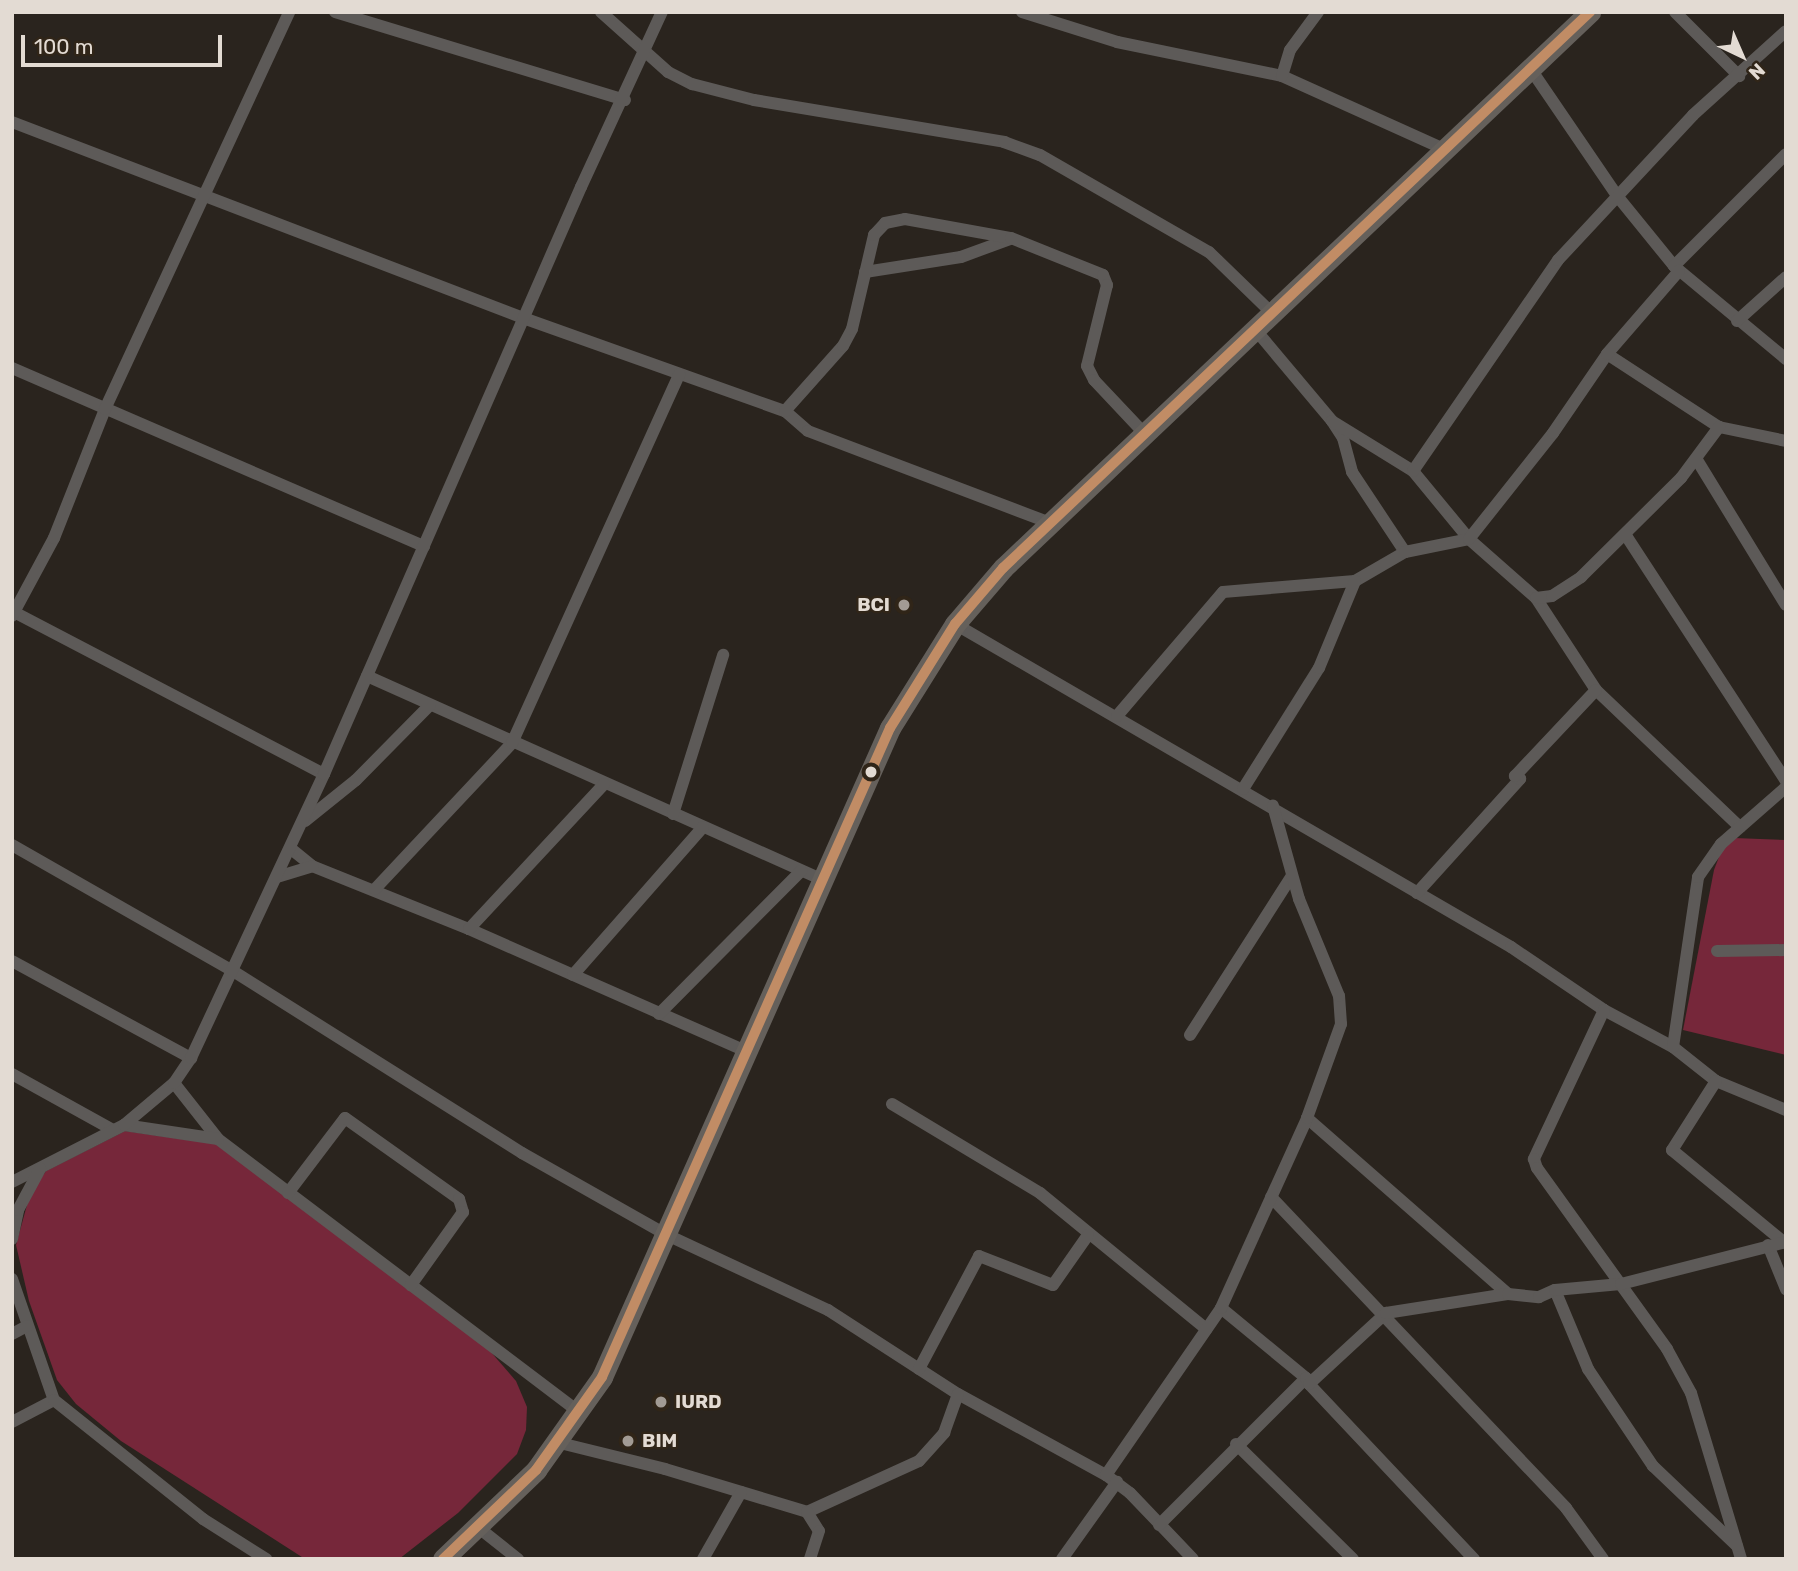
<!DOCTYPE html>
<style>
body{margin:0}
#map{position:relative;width:1798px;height:1571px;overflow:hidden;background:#2a241e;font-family:Rubik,sans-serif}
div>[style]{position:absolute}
.green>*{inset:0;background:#76273a}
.street>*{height:12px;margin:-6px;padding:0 6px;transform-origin:6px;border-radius:6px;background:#5d5a58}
.highway>*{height:21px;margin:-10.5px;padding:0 10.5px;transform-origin:10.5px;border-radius:10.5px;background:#65605b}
.bus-1>*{height:10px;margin:-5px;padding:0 5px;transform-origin:5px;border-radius:5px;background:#c18c65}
.dots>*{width:19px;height:19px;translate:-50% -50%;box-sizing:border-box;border:4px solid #302518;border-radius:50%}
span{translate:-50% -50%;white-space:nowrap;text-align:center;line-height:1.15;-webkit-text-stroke:5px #302518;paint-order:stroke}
.poi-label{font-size:19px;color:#e3dbd3;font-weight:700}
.right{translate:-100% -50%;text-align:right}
.left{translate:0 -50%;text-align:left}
.frame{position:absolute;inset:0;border:14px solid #e3dbd3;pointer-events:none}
.north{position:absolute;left:1707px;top:21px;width:70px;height:70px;-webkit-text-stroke:5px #302518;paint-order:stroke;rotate:136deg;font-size:19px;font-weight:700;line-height:28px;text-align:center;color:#e3dbd3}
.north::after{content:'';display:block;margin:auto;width:24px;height:32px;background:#e3dbd3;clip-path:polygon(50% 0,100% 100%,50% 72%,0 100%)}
.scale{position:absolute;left:21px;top:35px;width:201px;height:32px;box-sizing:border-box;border:4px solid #e3dbd3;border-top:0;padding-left:9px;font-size:21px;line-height:24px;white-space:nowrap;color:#e3dbd3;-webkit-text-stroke:5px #302518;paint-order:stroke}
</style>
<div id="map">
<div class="green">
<i style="clip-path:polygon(1734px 838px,1786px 840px,1786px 1055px,1683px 1030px,1714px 870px,1722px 849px)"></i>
<i style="clip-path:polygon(125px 1131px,216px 1144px,490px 1351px,516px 1381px,527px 1407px,526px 1430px,517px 1454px,458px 1513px,399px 1559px,305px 1559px,121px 1441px,76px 1404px,57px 1380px,29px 1301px,16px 1245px,30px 1194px,46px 1171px)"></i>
</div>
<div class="street">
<i style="left:335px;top:12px;width:303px;rotate:16.9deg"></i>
<i style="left:601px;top:12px;width:90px;rotate:41.8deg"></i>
<i style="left:668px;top:72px;width:27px;rotate:27deg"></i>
<i style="left:692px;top:84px;width:64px;rotate:14.5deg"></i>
<i style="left:754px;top:100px;width:254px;rotate:9.5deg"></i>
<i style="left:1004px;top:142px;width:38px;rotate:20deg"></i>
<i style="left:1040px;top:155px;width:195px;rotate:29.9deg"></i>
<i style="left:1209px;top:252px;width:86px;rotate:44.1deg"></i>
<i style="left:1022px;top:12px;width:100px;rotate:17.5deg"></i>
<i style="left:1117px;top:42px;width:168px;rotate:11.6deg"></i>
<i style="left:1282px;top:76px;width:180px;rotate:24.3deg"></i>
<i style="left:1675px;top:12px;width:91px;rotate:45deg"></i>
<i style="left:1532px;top:71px;width:153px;rotate:55.7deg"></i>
<i style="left:1618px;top:197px;width:89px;rotate:50.9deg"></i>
<i style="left:1674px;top:266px;width:146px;rotate:39.7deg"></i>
<i style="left:1282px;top:76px;width:27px;rotate:-73deg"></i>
<i style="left:1290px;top:50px;width:47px;rotate:-53.6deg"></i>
<i style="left:12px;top:122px;width:550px;rotate:20.97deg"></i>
<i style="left:526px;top:319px;width:275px;rotate:19.6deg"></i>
<i style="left:785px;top:411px;width:30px;rotate:41deg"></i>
<i style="left:808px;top:431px;width:259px;rotate:20.8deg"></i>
<i style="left:1674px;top:266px;width:158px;rotate:-45deg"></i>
<i style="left:865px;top:272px;width:97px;rotate:-8.9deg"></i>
<i style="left:961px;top:257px;width:52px;rotate:-20.2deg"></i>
<i style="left:1737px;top:321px;width:66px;rotate:-41.9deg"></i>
<i style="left:1254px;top:328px;width:121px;rotate:50deg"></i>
<i style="left:1332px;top:421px;width:20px;rotate:57deg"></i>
<i style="left:1343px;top:438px;width:35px;rotate:75deg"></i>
<i style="left:1352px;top:472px;width:96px;rotate:56.5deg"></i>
<i style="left:1607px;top:354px;width:134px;rotate:33.1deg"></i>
<i style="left:1719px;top:427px;width:68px;rotate:11.8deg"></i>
<i style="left:12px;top:368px;width:449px;rotate:23.4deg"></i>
<i style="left:785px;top:411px;width:87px;rotate:-48.3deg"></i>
<i style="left:843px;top:346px;width:19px;rotate:-62deg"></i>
<i style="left:852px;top:329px;width:97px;rotate:-76.8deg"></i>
<i style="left:874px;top:235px;width:16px;rotate:-47deg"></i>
<i style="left:885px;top:223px;width:20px;rotate:-11deg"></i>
<i style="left:905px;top:219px;width:108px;rotate:10.2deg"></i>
<i style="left:1011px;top:238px;width:99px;rotate:21.9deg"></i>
<i style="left:1103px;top:275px;width:11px;rotate:68deg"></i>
<i style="left:1107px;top:285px;width:83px;rotate:103.9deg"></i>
<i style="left:1087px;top:366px;width:16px;rotate:63deg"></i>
<i style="left:1094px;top:380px;width:73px;rotate:46.7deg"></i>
<i style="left:1332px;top:421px;width:95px;rotate:31.7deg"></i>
<i style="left:1413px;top:471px;width:88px;rotate:50.5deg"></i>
<i style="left:1469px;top:539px;width:89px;rotate:41.4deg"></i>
<i style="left:1536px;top:598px;width:110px;rotate:56.9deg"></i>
<i style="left:1596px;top:690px;width:199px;rotate:43.6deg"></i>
<i style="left:1697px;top:460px;width:170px;rotate:58.5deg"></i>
<i style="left:1413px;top:471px;width:256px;rotate:-55.5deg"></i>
<i style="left:1558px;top:260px;width:198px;rotate:-47deg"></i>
<i style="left:1693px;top:115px;width:125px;rotate:-42.1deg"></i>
<i style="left:1625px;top:534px;width:295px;rotate:56.9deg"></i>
<i style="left:1536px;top:598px;width:16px;rotate:-7deg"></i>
<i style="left:1552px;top:596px;width:35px;rotate:-33deg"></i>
<i style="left:1581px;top:577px;width:141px;rotate:-44.7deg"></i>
<i style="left:1681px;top:478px;width:64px;rotate:-53.3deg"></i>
<i style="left:12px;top:611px;width:352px;rotate:27.6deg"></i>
<i style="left:12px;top:616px;width:89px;rotate:-61.7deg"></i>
<i style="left:54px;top:538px;width:139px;rotate:-68.4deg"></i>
<i style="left:105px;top:409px;width:438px;rotate:-65.1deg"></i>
<i style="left:955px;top:624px;width:643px;rotate:30.15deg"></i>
<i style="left:1511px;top:947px;width:112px;rotate:34.1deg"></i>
<i style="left:1604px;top:1010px;width:78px;rotate:28.2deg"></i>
<i style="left:1673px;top:1047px;width:55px;rotate:38.3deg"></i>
<i style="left:1716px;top:1081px;width:76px;rotate:22.5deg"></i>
<i style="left:367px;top:676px;width:499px;rotate:24.1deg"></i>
<i style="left:1117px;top:716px;width:163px;rotate:-49.5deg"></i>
<i style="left:1223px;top:592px;width:132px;rotate:-4.8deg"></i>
<i style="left:1355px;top:581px;width:58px;rotate:-30.1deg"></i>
<i style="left:1405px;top:552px;width:65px;rotate:-11.5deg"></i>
<i style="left:1469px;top:539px;width:135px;rotate:-51.6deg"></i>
<i style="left:1553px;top:433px;width:96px;rotate:-55.6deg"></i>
<i style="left:1607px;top:354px;width:110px;rotate:-49.1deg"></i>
<i style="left:1243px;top:789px;width:143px;rotate:-57.9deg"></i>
<i style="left:1319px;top:668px;width:94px;rotate:-67.5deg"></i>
<i style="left:673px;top:814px;width:167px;rotate:-72.5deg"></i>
<i style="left:305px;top:821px;width:65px;rotate:-38.8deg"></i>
<i style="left:356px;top:780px;width:105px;rotate:-45.4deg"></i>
<i style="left:12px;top:845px;width:254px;rotate:29.7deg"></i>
<i style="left:233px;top:971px;width:342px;rotate:32.2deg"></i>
<i style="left:522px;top:1153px;width:164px;rotate:29.5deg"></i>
<i style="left:665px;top:1234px;width:180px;rotate:25deg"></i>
<i style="left:828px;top:1310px;width:155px;rotate:32.9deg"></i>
<i style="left:958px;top:1394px;width:169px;rotate:28.7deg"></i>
<i style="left:1106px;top:1475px;width:30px;rotate:37deg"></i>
<i style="left:1130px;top:1493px;width:91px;rotate:46.3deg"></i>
<i style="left:290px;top:848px;width:28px;rotate:39deg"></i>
<i style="left:312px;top:866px;width:169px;rotate:21.9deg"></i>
<i style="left:469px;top:929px;width:303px;rotate:23.8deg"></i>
<i style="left:277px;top:877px;width:37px;rotate:-17deg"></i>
<i style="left:375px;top:889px;width:200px;rotate:-46.8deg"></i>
<i style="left:512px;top:743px;width:405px;rotate:-65.6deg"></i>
<i style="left:1417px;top:893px;width:154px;rotate:-47.9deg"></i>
<i style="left:1520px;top:779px;width:6px;rotate:-149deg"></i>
<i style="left:1515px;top:776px;width:118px;rotate:-46.7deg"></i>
<i style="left:469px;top:929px;width:198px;rotate:-47deg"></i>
<i style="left:1717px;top:951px;width:69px;rotate:-0.8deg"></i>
<i style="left:12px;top:961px;width:204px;rotate:28.5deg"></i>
<i style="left:573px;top:975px;width:197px;rotate:-48.7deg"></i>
<i style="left:1604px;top:1010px;width:165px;rotate:115.2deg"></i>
<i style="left:1534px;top:1159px;width:9px;rotate:72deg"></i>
<i style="left:1537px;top:1168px;width:223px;rotate:54.3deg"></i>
<i style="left:1667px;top:1349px;width:50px;rotate:61.4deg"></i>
<i style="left:1691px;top:1393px;width:173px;rotate:73.2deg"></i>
<i style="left:659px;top:1014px;width:202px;rotate:-45.2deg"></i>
<i style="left:1190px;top:1035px;width:188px;rotate:-57.4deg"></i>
<i style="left:1673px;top:1047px;width:172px;rotate:-81.6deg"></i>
<i style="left:1698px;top:877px;width:40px;rotate:-55.1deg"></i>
<i style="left:1721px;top:844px;width:86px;rotate:-41.2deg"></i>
<i style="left:12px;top:1074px;width:115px;rotate:29deg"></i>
<i style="left:1716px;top:1081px;width:82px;rotate:122.5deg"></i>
<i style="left:1672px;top:1150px;width:146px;rotate:39.5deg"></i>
<i style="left:174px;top:1083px;width:71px;rotate:51.8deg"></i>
<i style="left:218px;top:1139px;width:454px;rotate:37.1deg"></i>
<i style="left:892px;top:1104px;width:173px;rotate:31deg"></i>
<i style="left:1040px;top:1193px;width:215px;rotate:39.3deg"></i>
<i style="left:1307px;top:1118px;width:267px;rotate:41.2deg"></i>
<i style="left:124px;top:1125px;width:95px;rotate:8.5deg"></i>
<i style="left:12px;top:1182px;width:126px;rotate:-27deg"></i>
<i style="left:124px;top:1125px;width:65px;rotate:-40deg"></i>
<i style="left:174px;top:1083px;width:30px;rotate:-56deg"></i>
<i style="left:191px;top:1058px;width:314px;rotate:-64.9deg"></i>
<i style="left:324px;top:774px;width:641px;rotate:-66.36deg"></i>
<i style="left:581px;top:187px;width:193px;rotate:-65.2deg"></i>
<i style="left:288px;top:1193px;width:94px;rotate:-52.8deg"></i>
<i style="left:345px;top:1118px;width:140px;rotate:35.4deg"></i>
<i style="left:459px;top:1199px;width:14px;rotate:73deg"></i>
<i style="left:463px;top:1212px;width:90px;rotate:125.5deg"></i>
<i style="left:1271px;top:1197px;width:429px;rotate:46.5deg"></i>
<i style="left:1566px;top:1508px;width:63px;rotate:54deg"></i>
<i style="left:12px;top:1239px;width:30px;rotate:-78deg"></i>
<i style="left:18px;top:1210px;width:47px;rotate:-61.8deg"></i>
<i style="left:1768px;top:1245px;width:48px;rotate:67.8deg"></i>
<i style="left:12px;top:1279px;width:128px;rotate:70.9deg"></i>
<i style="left:1555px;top:1290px;width:86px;rotate:67.3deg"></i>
<i style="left:1588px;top:1369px;width:117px;rotate:56.2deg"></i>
<i style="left:1653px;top:1466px;width:116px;rotate:43.6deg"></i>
<i style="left:1221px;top:1308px;width:110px;rotate:39.5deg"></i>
<i style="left:12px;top:1334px;width:17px;rotate:-28deg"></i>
<i style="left:919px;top:1369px;width:128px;rotate:-62deg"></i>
<i style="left:979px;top:1256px;width:79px;rotate:21.4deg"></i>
<i style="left:1053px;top:1285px;width:61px;rotate:-55deg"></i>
<i style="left:1309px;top:1384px;width:241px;rotate:46.7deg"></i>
<i style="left:12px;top:1422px;width:47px;rotate:-27.6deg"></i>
<i style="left:54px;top:1400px;width:191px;rotate:38.6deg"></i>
<i style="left:203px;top:1519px;width:75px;rotate:32.4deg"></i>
<i style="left:560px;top:1443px;width:108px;rotate:13.9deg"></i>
<i style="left:665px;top:1469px;width:148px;rotate:16.8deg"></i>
<i style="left:807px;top:1512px;width:123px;rotate:-24.5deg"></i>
<i style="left:919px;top:1461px;width:38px;rotate:-48deg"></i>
<i style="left:944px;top:1433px;width:41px;rotate:-70.3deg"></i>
<i style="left:1236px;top:1444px;width:164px;rotate:44.5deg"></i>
<i style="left:1106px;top:1475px;width:203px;rotate:-55.4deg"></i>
<i style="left:1221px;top:1308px;width:209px;rotate:-65.6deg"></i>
<i style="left:1307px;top:1118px;width:100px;rotate:-70.1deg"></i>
<i style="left:1341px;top:1024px;width:28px;rotate:-94deg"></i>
<i style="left:1339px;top:996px;width:105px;rotate:-112.4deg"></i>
<i style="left:1299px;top:899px;width:97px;rotate:-105.6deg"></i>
<i style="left:807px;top:1512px;width:22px;rotate:58deg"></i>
<i style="left:819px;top:1531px;width:29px;rotate:108deg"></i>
<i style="left:1159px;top:1525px;width:208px;rotate:-45deg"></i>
<i style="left:1306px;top:1378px;width:7px;rotate:63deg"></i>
<i style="left:1309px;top:1384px;width:105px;rotate:-42.7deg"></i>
<i style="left:1386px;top:1313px;width:123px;rotate:-8.9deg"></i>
<i style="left:1508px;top:1294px;width:31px;rotate:6deg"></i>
<i style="left:1539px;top:1297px;width:17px;rotate:-24deg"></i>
<i style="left:1555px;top:1290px;width:66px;rotate:-5.2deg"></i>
<i style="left:1621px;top:1284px;width:170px;rotate:-14.3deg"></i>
<i style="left:479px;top:1528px;width:50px;rotate:38.5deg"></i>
<i style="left:703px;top:1559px;width:77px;rotate:-60.4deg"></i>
<i style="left:1062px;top:1559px;width:95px;rotate:-54.5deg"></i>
</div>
<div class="highway">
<i style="left:443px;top:1559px;width:129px;rotate:-43.7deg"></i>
<i style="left:536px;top:1470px;width:114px;rotate:-54.6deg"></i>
<i style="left:602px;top:1377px;width:710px;rotate:-66.07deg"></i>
<i style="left:890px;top:728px;width:123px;rotate:-58deg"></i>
<i style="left:955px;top:624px;width:74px;rotate:-49.4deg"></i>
<i style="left:1003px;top:568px;width:809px;rotate:-43.45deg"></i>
</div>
<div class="bus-1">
<i style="left:443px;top:1559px;width:129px;rotate:-43.7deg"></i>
<i style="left:536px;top:1470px;width:114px;rotate:-54.6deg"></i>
<i style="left:602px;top:1377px;width:710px;rotate:-66.07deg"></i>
<i style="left:890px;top:728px;width:123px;rotate:-58deg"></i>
<i style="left:955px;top:624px;width:74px;rotate:-49.4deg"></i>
<i style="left:1003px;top:568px;width:809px;rotate:-43.45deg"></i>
</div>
<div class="dots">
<i style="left:904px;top:605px;background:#a29b94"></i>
<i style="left:871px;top:772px;background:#e3dbd3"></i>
<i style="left:661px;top:1402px;background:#a29b94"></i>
<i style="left:628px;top:1441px;background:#a29b94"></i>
</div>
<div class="poi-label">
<span class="right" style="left:890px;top:605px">BCI</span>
<span class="left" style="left:675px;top:1402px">IURD</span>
<span class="left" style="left:642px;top:1441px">BIM</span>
</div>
<div class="frame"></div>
<div class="north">N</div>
<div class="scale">100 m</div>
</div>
